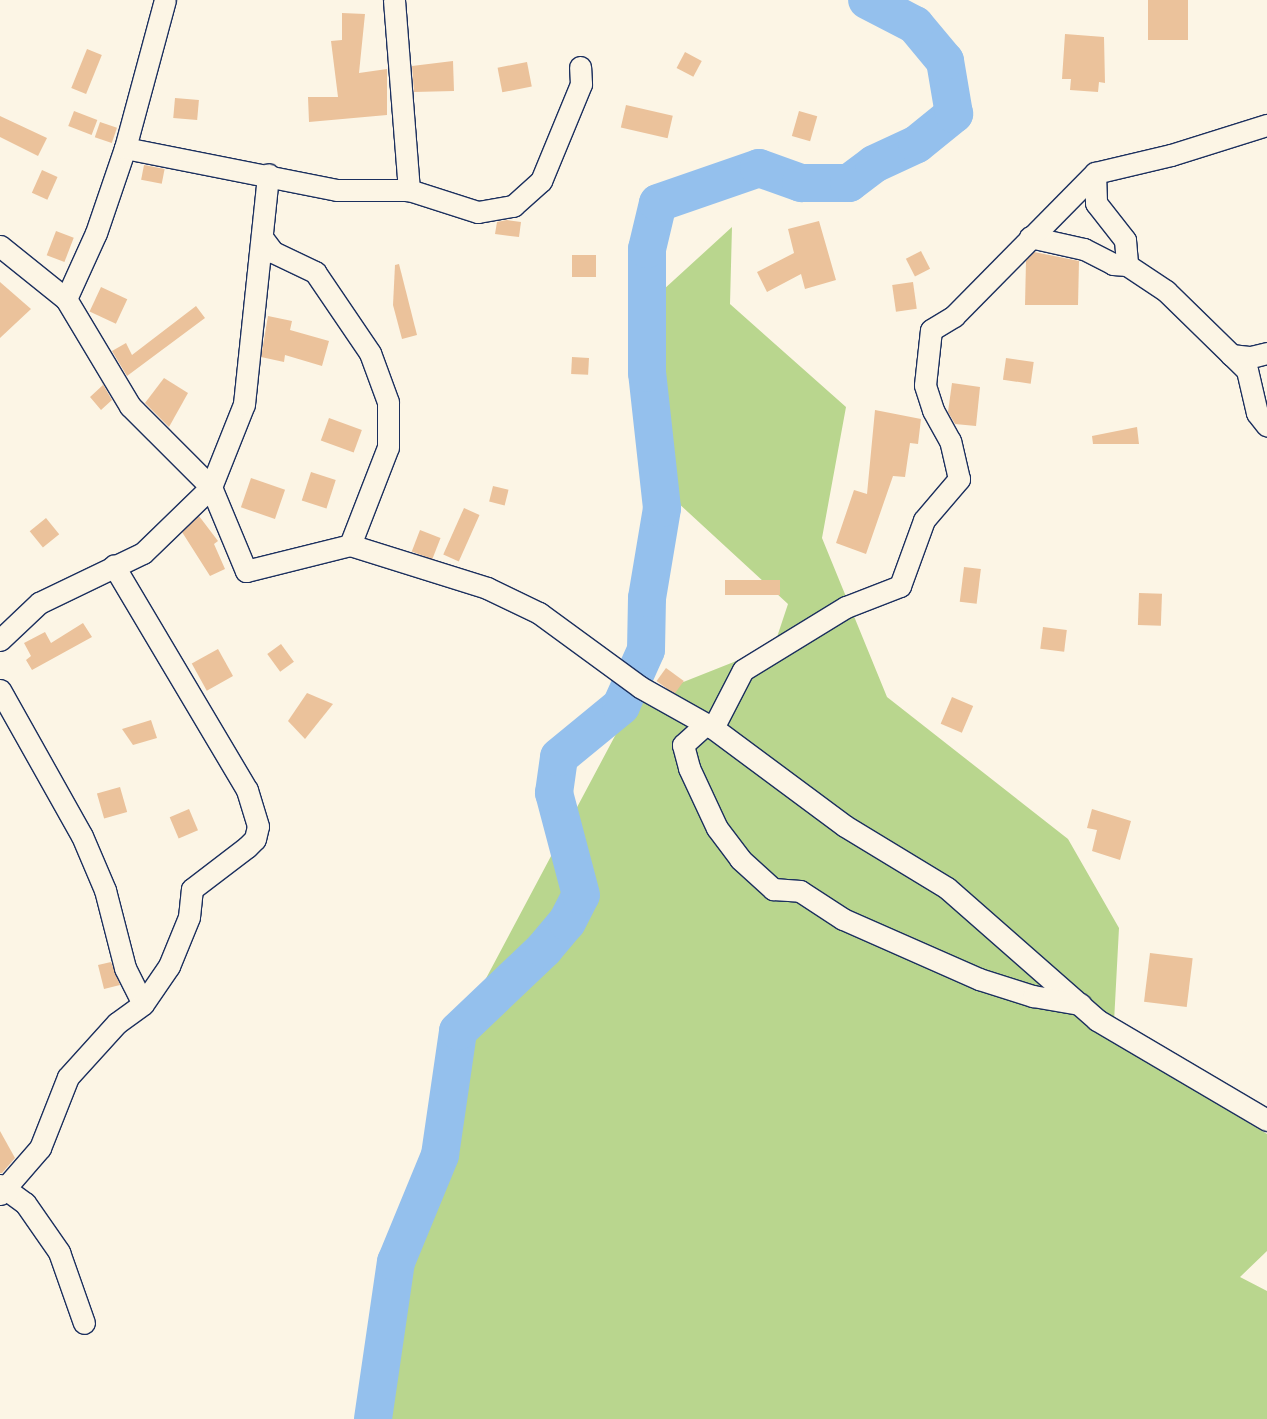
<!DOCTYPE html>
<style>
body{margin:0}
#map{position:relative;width:1267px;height:1419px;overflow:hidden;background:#fcf5e5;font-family:"Patrick Hand",sans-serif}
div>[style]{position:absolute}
.green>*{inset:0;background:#b9d68e}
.river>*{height:38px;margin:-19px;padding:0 19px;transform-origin:19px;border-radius:19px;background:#94c0ed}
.building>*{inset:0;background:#ebc29b;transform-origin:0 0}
.roads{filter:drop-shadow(1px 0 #1b2f5e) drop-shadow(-1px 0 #1b2f5e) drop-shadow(0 1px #1b2f5e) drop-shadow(0 -1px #1b2f5e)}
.minor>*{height:21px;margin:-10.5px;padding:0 10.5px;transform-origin:10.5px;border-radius:10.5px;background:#fcf5e5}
span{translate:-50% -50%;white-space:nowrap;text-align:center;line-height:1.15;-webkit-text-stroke:4px #fcf5e5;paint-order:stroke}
</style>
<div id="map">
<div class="green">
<i style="clip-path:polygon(732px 227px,730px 304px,846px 407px,822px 538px,887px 697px,1068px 839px,1119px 928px,1113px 1041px,1267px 1134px,1267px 1251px,1240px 1277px,1267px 1291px,1267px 1419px,377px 1419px,440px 1065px,633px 702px,774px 646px,788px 604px,639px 467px,628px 322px)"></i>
</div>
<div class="river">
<i style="left:373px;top:1419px;width:159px;rotate:-81.7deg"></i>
<i style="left:396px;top:1262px;width:116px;rotate:-67.6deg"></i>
<i style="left:440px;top:1155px;width:125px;rotate:-81.7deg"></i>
<i style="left:458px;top:1031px;width:119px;rotate:-43.6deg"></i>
<i style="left:544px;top:949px;width:35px;rotate:-50deg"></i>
<i style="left:567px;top:922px;width:30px;rotate:-63deg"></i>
<i style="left:581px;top:895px;width:106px;rotate:-104.8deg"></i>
<i style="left:554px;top:793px;width:36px;rotate:-82deg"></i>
<i style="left:559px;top:757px;width:80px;rotate:-39.4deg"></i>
<i style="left:621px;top:706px;width:61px;rotate:-65.9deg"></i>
<i style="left:646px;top:650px;width:52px;rotate:-88.9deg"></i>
<i style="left:647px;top:598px;width:91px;rotate:-80.5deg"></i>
<i style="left:662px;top:508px;width:136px;rotate:-96.3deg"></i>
<i style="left:647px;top:373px;width:124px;rotate:-90deg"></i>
<i style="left:647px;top:249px;width:47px;rotate:-76.6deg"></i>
<i style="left:658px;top:203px;width:107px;rotate:-19.1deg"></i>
<i style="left:759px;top:168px;width:45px;rotate:19.7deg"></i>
<i style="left:801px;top:183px;width:48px"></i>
<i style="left:849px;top:183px;width:31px;rotate:-37deg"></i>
<i style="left:874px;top:164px;width:47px;rotate:-24.9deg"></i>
<i style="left:917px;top:144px;width:48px;rotate:-39deg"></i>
<i style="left:954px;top:114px;width:54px;rotate:-99.6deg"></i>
<i style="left:945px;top:61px;width:47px;rotate:-129.8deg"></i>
<i style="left:915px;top:25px;width:54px;rotate:-152.5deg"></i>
</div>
<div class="building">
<i style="left:1148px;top:0;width:40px;height:40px"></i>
<i style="clip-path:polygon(342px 13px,365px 14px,359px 73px,387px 69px,387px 115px,309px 122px,308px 97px,338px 97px,331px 41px,342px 40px)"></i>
<i style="clip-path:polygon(1065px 34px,1104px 37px,1105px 83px,1099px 82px,1098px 92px,1070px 90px,1071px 79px,1062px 79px)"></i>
<i style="left:87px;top:49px;width:16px;height:42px;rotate:22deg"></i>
<i style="left:685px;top:52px;width:19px;height:18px;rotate:28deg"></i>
<i style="clip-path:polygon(453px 61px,454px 91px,414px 92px,412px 66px)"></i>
<i style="left:527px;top:62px;width:25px;height:30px;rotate:79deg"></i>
<i style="left:175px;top:98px;width:24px;height:20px;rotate:5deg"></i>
<i style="left:626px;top:105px;width:48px;height:23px;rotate:13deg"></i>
<i style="left:74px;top:111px;width:25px;height:16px;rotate:21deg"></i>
<i style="left:799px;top:111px;width:19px;height:26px;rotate:16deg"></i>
<i style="clip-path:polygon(0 116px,47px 138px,38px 156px,0 137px)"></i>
<i style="left:100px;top:122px;width:18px;height:16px;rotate:19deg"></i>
<i style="left:144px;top:165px;width:21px;height:15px;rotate:11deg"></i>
<i style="left:42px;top:170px;width:17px;height:25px;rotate:24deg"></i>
<i style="clip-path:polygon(507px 220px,521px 222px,519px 237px,495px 234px,497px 222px)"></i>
<i style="clip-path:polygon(819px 221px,836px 280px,805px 289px,801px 274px,767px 292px,757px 272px,794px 253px,788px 229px)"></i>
<i style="left:56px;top:231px;width:19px;height:26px;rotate:21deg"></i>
<i style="left:921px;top:251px;width:20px;height:17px;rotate:63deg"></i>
<i style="clip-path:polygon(1034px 252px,1079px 261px,1078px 305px,1025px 305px,1026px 261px)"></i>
<i style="left:596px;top:255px;width:22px;height:24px;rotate:90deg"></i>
<i style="clip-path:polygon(399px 264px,417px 335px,402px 339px,393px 305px,395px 265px)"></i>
<i style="clip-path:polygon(0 282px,31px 309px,0 338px)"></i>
<i style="left:913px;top:282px;width:27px;height:21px;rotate:82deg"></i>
<i style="left:101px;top:287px;width:29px;height:27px;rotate:25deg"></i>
<i style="clip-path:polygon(196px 306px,205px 318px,127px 376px,112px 351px,126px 343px,132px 355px)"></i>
<i style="clip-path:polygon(268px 316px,292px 321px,290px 330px,329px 341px,322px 366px,285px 355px,284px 362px,261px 357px)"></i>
<i style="left:572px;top:357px;width:17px;height:17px;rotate:3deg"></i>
<i style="left:1006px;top:358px;width:28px;height:22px;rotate:8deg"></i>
<i style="clip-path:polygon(164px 378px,188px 393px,169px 427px,145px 403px)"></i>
<i style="clip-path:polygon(100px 379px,112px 400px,101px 410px,90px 397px,103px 385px)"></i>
<i style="clip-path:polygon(952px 383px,980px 387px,976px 426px,955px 424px,948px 412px)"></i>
<i style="clip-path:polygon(875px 410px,921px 419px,918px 444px,910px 443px,905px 477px,893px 476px,866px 554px,836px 543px,854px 490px,867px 494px)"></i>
<i style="left:329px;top:418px;width:35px;height:24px;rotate:20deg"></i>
<i style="clip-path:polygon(1137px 427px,1139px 444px,1093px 444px,1092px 436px)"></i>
<i style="left:311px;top:472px;width:26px;height:30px;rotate:18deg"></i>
<i style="left:251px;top:478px;width:36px;height:31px;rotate:19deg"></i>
<i style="left:493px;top:486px;width:16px;height:16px;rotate:14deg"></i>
<i style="left:464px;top:508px;width:17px;height:51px;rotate:24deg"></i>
<i style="clip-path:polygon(199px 516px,218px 541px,214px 544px,225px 569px,210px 576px,182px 532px)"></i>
<i style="left:46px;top:518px;width:21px;height:21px;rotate:51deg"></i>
<i style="left:420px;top:530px;width:22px;height:23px;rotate:21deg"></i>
<i style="left:964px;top:567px;width:17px;height:35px;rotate:7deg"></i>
<i style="left:725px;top:580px;width:55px;height:15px"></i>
<i style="left:1139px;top:593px;width:23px;height:32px;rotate:2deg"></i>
<i style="clip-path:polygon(83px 623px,92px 637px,32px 670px,26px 660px,31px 656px,24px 643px,45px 632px,51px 643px)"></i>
<i style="left:1043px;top:627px;width:24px;height:22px;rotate:7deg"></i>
<i style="left:281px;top:644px;width:22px;height:17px;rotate:54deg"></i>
<i style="left:218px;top:649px;width:31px;height:30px;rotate:61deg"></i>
<i style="left:666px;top:668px;width:22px;height:16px;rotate:36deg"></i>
<i style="clip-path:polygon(307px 693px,333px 704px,305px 739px,288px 721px)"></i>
<i style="left:952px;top:697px;width:23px;height:29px;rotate:23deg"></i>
<i style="clip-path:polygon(151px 720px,157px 738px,133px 745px,122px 729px)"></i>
<i style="left:120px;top:787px;width:26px;height:24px;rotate:74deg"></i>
<i style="left:189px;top:809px;width:23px;height:21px;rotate:67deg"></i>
<i style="clip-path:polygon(1092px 809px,1131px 821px,1120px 860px,1092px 851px,1097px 830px,1087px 828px)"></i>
<i style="left:1150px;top:953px;width:43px;height:49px;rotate:7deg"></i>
<i style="clip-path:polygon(111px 962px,120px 985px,104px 989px,98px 965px)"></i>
<i style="clip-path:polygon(0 1131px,15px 1158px,2px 1173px,0 1173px)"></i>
</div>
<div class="roads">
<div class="minor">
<i style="left:394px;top:0;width:191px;rotate:85.5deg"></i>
<i style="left:125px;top:148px;width:216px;rotate:11.2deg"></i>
<i style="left:337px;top:190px;width:72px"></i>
<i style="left:409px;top:190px;width:72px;rotate:17.7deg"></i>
<i style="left:478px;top:212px;width:36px;rotate:-10deg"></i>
<i style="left:513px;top:206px;width:38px;rotate:-42deg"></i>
<i style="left:541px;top:181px;width:105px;rotate:-67.6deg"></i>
<i style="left:581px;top:84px;width:17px;rotate:-93deg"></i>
<i style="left:1095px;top:173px;width:30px;rotate:88deg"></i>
<i style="left:1096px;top:203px;width:47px;rotate:51.9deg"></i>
<i style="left:1125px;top:240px;width:25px;rotate:85deg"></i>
<i style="left:1030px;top:237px;width:55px;rotate:12.5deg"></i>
<i style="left:1084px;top:249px;width:33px;rotate:27deg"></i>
<i style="left:1113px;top:264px;width:14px;rotate:4deg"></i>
<i style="left:1127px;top:265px;width:47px;rotate:33.7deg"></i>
<i style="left:1166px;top:291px;width:113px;rotate:44.3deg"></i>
<i style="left:1247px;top:370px;width:44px;rotate:76.9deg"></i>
<i style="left:1257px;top:413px;width:16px;rotate:52deg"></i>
<i style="left:264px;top:240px;width:15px;rotate:53deg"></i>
<i style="left:273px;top:252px;width:47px;rotate:25.5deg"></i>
<i style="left:315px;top:272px;width:98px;rotate:55.8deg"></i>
<i style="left:370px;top:353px;width:52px;rotate:69.8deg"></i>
<i style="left:388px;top:402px;width:45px;rotate:90deg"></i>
<i style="left:388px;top:447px;width:105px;rotate:111.2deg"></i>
<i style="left:0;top:246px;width:85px;rotate:38.8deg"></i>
<i style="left:66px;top:299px;width:125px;rotate:59.1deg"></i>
<i style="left:130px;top:406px;width:115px;rotate:45deg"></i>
<i style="left:211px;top:487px;width:91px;rotate:67.4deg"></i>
<i style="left:246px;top:571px;width:107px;rotate:-14deg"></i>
<i style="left:350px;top:545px;width:144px;rotate:17.4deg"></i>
<i style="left:487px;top:588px;width:58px;rotate:25.7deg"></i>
<i style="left:539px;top:613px;width:125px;rotate:36.2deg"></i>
<i style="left:640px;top:687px;width:84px;rotate:29.3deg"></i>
<i style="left:713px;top:728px;width:164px;rotate:36.6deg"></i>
<i style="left:845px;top:826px;width:119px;rotate:31.3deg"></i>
<i style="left:947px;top:888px;width:200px;rotate:41.3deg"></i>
<i style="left:1097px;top:1020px;width:197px;rotate:30.5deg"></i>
<i style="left:66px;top:299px;width:72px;rotate:-65.6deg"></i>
<i style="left:96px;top:233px;width:90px;rotate:-71.2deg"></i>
<i style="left:125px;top:148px;width:153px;rotate:-74.9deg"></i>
<i style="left:1231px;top:355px;width:20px;rotate:6deg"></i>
<i style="left:1251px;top:357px;width:16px;rotate:-14deg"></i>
<i style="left:0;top:640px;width:54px;rotate:-43.5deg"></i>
<i style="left:39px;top:603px;width:115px;rotate:-25.7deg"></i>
<i style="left:143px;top:553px;width:95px;rotate:-44.1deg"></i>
<i style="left:211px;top:487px;width:89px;rotate:-68.3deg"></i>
<i style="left:244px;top:404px;width:231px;rotate:-84deg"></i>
<i style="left:0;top:690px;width:167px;rotate:60.7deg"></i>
<i style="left:82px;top:836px;width:59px;rotate:66.9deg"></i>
<i style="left:105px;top:890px;width:81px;rotate:75.6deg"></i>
<i style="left:125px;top:968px;width:40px;rotate:63.4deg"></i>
<i style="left:706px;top:724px;width:31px;rotate:138deg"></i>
<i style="left:683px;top:745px;width:24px;rotate:75deg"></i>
<i style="left:689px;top:768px;width:66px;rotate:65deg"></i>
<i style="left:717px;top:828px;width:39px;rotate:53deg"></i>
<i style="left:740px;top:859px;width:45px;rotate:42.3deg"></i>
<i style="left:773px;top:889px;width:27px;rotate:4deg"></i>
<i style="left:800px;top:891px;width:51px;rotate:33.1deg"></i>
<i style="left:843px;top:919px;width:149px;rotate:23.8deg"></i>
<i style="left:979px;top:979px;width:57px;rotate:17.5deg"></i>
<i style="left:1033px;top:996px;width:48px;rotate:9.7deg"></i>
<i style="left:713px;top:728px;width:65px;rotate:-62.7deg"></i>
<i style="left:743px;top:670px;width:121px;rotate:-31.5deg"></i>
<i style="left:846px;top:607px;width:58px;rotate:-21.3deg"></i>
<i style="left:900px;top:586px;width:70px;rotate:-70deg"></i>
<i style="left:924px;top:520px;width:54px;rotate:-49.5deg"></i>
<i style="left:959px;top:479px;width:39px;rotate:-103deg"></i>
<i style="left:950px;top:441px;width:35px;rotate:-119deg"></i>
<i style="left:933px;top:410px;width:26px;rotate:-108deg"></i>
<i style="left:925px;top:385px;width:55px;rotate:-83.8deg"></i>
<i style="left:931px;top:330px;width:27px;rotate:-31deg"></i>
<i style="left:954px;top:316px;width:201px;rotate:-45.4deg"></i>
<i style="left:1095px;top:173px;width:78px;rotate:-13.3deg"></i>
<i style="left:1171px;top:155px;width:101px;rotate:-17.4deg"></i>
<i style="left:0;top:1185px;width:31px;rotate:36deg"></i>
<i style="left:25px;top:1203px;width:60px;rotate:55.2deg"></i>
<i style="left:59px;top:1252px;width:75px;rotate:70.6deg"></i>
<i style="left:0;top:1194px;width:61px;rotate:-49deg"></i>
<i style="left:40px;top:1148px;width:76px;rotate:-68.5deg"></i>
<i style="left:68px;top:1077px;width:73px;rotate:-47.8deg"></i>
<i style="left:117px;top:1023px;width:32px;rotate:-36deg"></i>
<i style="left:143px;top:1004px;width:46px;rotate:-55.6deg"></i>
<i style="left:169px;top:966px;width:53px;rotate:-67.8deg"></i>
<i style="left:189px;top:917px;width:28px;rotate:-84deg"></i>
<i style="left:192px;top:889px;width:69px;rotate:-37.4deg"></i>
<i style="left:247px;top:847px;width:11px;rotate:-45deg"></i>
<i style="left:255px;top:839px;width:13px;rotate:-77deg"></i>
<i style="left:258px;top:826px;width:38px;rotate:-107deg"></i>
<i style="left:247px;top:790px;width:261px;rotate:-120.7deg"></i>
</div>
</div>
</div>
